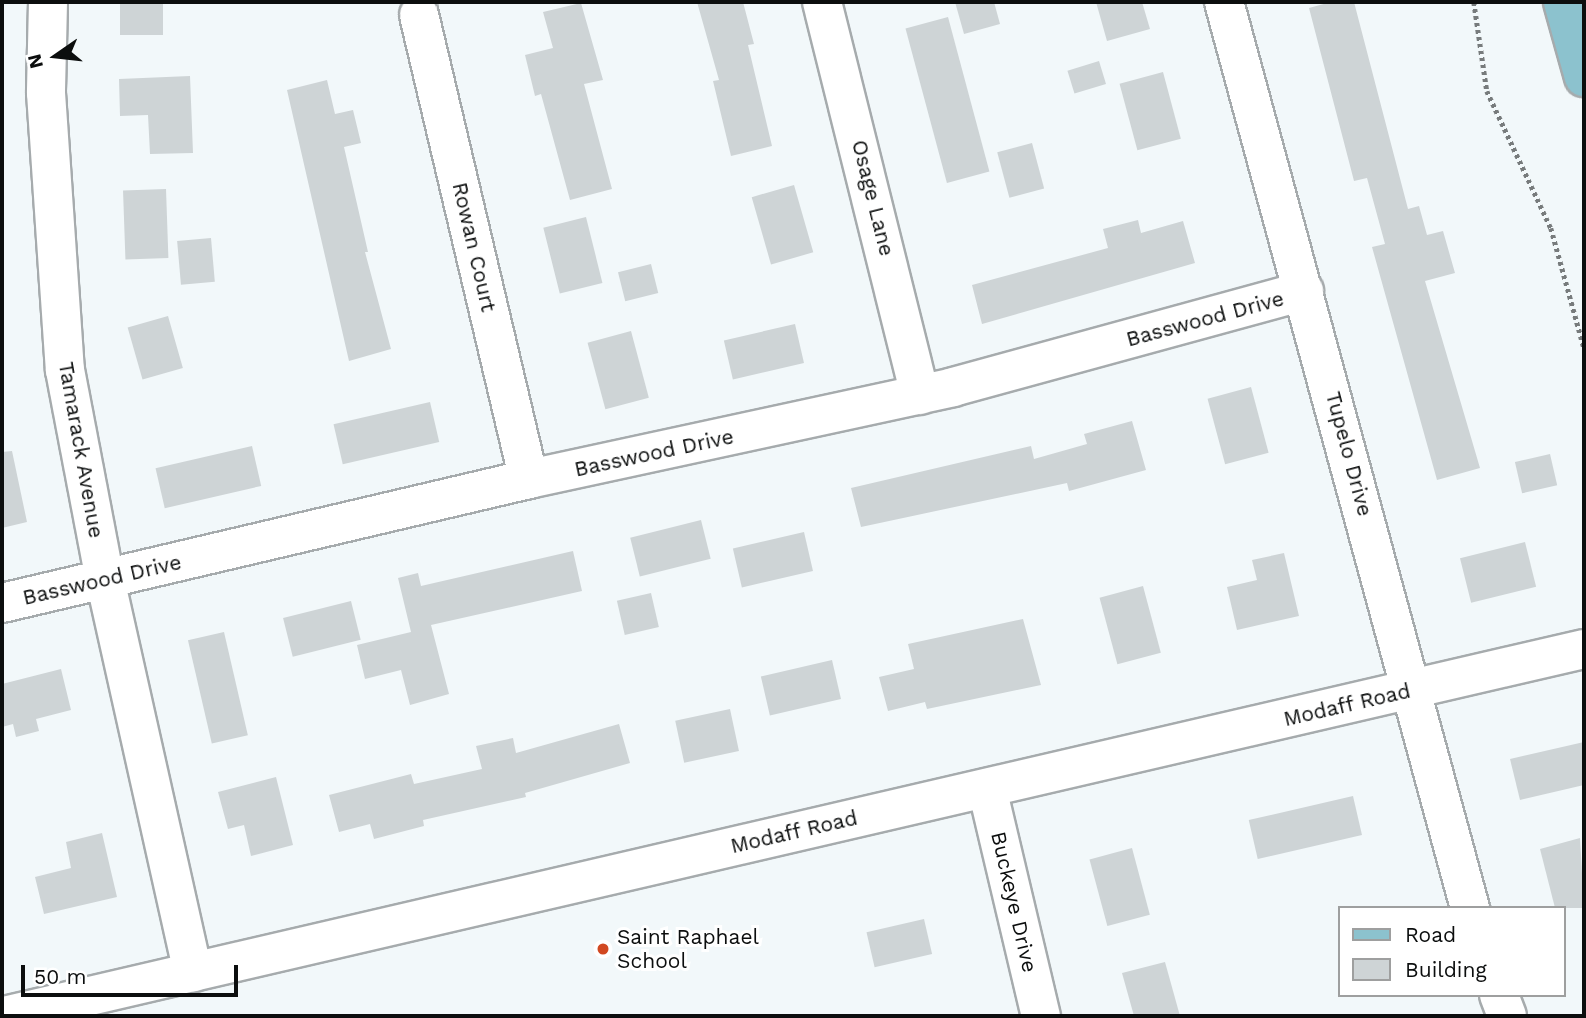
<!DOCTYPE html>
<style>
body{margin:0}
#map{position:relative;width:1586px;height:1018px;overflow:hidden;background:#f2f8fa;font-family:"Work Sans",sans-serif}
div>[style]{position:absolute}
.building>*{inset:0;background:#ced4d6;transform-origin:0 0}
.path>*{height:4.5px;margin-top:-2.25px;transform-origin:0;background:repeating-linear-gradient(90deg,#777b7c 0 3.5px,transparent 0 7px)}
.roads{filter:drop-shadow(2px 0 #a6abad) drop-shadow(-2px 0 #a6abad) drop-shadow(0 2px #a6abad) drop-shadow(0 -2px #a6abad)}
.minor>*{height:38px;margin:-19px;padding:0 19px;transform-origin:19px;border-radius:19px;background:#fff}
.major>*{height:38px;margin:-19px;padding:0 19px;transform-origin:19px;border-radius:19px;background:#8cc2ce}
.dots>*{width:19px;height:19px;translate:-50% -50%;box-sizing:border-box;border:4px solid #fff;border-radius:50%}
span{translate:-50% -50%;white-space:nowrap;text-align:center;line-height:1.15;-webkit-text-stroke:6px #fff;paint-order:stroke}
.street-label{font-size:21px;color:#0c0e0e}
.poi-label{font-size:21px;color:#0c0e0e}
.left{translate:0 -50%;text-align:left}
.frame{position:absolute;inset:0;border:4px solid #0c0e0e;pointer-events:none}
.legend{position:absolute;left:1338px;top:906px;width:228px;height:91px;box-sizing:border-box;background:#fff;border:2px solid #9e9f9f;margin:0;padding:9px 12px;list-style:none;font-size:21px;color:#0c0e0e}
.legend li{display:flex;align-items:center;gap:14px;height:35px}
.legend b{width:35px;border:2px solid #9e9f9f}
.north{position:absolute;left:21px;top:21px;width:70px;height:70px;-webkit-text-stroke:5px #fff;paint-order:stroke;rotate:256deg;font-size:19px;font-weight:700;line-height:28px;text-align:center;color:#0c0e0e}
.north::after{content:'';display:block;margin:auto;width:24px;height:32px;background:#0c0e0e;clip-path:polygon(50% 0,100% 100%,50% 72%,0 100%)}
.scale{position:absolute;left:21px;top:965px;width:217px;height:32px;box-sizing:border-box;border:4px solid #0c0e0e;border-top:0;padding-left:9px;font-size:21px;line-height:24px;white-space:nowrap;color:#0c0e0e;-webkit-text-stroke:5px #fff;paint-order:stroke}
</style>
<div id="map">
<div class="building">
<i style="left:120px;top:2px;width:43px;height:33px"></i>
<i style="clip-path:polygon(697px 2px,743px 2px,754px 44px,748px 45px,772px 146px,731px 156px,713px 81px,719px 80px)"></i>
<i style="clip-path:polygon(955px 2px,994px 2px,1000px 24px,964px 34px)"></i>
<i style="clip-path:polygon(1096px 2px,1142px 2px,1150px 29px,1107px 41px)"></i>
<i style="clip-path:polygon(1331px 2px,1354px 2px,1408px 209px,1419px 206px,1427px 235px,1443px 231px,1455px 273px,1425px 281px,1480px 468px,1437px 480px,1372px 247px,1385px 244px,1367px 178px,1354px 181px,1309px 8px)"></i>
<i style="clip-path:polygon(581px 3px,603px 80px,584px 84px,612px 189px,570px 200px,541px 94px,535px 96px,525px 55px,553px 48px,543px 12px)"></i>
<i style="left:948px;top:17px;width:160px;height:44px;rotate:75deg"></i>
<i style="left:1099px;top:61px;width:24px;height:33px;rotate:73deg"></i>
<i style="left:1163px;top:72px;width:69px;height:45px;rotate:75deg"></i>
<i style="clip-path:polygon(190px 76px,193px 153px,150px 154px,148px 115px,120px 116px,119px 79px)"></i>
<i style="clip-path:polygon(327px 80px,335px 114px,353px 110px,361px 143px,344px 147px,368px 252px,365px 252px,391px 349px,349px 361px,287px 90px)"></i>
<i style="left:1032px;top:143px;width:47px;height:36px;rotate:75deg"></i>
<i style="left:794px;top:185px;width:70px;height:44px;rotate:74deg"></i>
<i style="left:166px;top:189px;width:69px;height:43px;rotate:88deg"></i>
<i style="left:586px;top:217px;width:68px;height:44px;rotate:76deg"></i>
<i style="clip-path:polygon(1138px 220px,1141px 233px,1183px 221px,1195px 263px,982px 324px,972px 285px,1108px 248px,1103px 229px)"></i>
<i style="left:211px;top:238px;width:44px;height:34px;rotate:85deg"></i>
<i style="left:651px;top:264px;width:30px;height:34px;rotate:76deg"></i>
<i style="left:168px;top:316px;width:54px;height:42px;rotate:74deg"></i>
<i style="left:795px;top:324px;width:40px;height:73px;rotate:77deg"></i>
<i style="left:631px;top:331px;width:69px;height:45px;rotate:75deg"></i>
<i style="left:1251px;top:387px;width:68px;height:45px;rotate:75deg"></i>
<i style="left:430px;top:402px;width:41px;height:99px;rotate:77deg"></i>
<i style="clip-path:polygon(1132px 421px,1146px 470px,1069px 491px,1067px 483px,861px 527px,851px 488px,1031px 446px,1034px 459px,1087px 444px,1084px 434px)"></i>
<i style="left:252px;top:446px;width:41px;height:99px;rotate:77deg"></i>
<i style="clip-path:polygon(12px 451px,27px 522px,2px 528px,2px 452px)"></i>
<i style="left:1550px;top:454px;width:32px;height:36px;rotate:77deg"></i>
<i style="left:701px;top:520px;width:40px;height:73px;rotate:76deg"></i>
<i style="left:804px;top:532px;width:40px;height:73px;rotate:77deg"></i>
<i style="left:1525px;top:542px;width:46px;height:67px;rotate:76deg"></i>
<i style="clip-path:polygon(573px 551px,582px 591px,431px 625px,449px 694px,410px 705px,401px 670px,365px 679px,357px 645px,411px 632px,398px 578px,418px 573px,421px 586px)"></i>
<i style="clip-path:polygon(1284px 553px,1299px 616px,1237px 630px,1227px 587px,1257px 580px,1252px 560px)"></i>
<i style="left:1143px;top:586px;width:69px;height:45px;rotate:75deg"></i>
<i style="left:651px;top:593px;width:35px;height:35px;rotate:77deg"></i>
<i style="left:351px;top:601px;width:40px;height:70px;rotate:76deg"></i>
<i style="clip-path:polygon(1023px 619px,1041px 685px,927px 709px,925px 702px,888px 711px,879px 677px,914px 669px,908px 644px)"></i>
<i style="left:224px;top:632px;width:106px;height:37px;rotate:77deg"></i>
<i style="left:832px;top:660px;width:40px;height:73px;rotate:77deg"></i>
<i style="clip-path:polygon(61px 669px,71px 710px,36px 719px,39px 731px,16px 737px,13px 724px,2px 727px,2px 684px)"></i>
<i style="left:730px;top:709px;width:43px;height:56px;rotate:78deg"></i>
<i style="clip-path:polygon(619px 724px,630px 763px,525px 793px,526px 797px,423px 820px,424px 826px,374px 839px,370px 824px,339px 832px,329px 795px,411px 774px,414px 784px,482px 769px,476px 746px,513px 738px,516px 753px)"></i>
<i style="clip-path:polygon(1584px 742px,1584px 785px,1520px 800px,1510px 759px)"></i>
<i style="clip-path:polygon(276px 777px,293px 845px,251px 856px,244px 825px,228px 829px,218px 792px)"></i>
<i style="left:1353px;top:796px;width:40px;height:107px;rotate:77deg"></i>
<i style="clip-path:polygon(102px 833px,117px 897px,44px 914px,35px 877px,71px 868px,66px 842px)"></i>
<i style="clip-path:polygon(1580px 838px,1584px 908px,1555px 908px,1540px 849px)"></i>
<i style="left:1132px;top:848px;width:69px;height:44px;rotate:75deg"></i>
<i style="left:924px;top:919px;width:36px;height:59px;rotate:77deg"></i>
<i style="clip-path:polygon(1165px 962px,1180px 1016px,1134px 1016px,1122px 973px)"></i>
</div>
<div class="path">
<i style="left:1474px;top:2px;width:90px;rotate:81.7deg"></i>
<i style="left:1487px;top:91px;width:151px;rotate:65deg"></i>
<i style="left:1551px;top:228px;width:124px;rotate:74.6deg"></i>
</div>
<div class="roads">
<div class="minor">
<i style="left:48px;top:2px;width:91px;rotate:91.3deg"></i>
<i style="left:46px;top:93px;width:278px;rotate:86.1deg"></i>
<i style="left:65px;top:370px;width:213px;rotate:79.2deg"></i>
<i style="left:105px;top:579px;width:403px;rotate:77.4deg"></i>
<i style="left:822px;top:2px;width:405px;rotate:76deg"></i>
<i style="left:1224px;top:2px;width:939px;rotate:74.81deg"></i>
<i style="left:419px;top:15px;width:477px;rotate:76.7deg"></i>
<i style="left:2px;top:603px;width:541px;rotate:-13.24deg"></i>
<i style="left:529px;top:479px;width:434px;rotate:-12.2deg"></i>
<i style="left:953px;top:387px;width:364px;rotate:-15.3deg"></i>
<i style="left:987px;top:788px;width:234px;rotate:76.7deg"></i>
<i style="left:1499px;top:995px;width:22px;rotate:69deg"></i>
<i style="left:4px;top:1016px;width:1622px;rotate:-13.08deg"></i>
</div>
<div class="major">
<i style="left:1563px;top:2px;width:78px;rotate:74.4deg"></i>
</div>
</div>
<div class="dots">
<i style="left:603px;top:949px;background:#d14821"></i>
</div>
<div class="street-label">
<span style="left:873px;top:198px;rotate:76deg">Osage Lane</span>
<span style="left:474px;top:247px;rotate:77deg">Rowan Court</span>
<span style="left:1205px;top:319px;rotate:-15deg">Basswood Drive</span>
<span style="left:81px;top:450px;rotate:80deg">Tamarack Avenue</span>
<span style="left:654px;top:453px;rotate:-12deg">Basswood Drive</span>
<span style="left:1349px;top:454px;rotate:75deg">Tupelo Drive</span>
<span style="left:102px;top:580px;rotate:-13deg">Basswood Drive</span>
<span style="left:1347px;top:705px;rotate:-13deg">Modaff Road</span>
<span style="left:794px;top:832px;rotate:-13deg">Modaff Road</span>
<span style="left:1014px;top:902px;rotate:77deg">Buckeye Drive</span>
</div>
<div class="poi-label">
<span class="left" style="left:617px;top:949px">Saint Raphael<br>School</span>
</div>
<div class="frame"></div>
<ul class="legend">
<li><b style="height:9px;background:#8cc2ce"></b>Road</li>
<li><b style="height:19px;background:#ced4d6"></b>Building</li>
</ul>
<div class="north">N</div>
<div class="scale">50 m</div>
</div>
